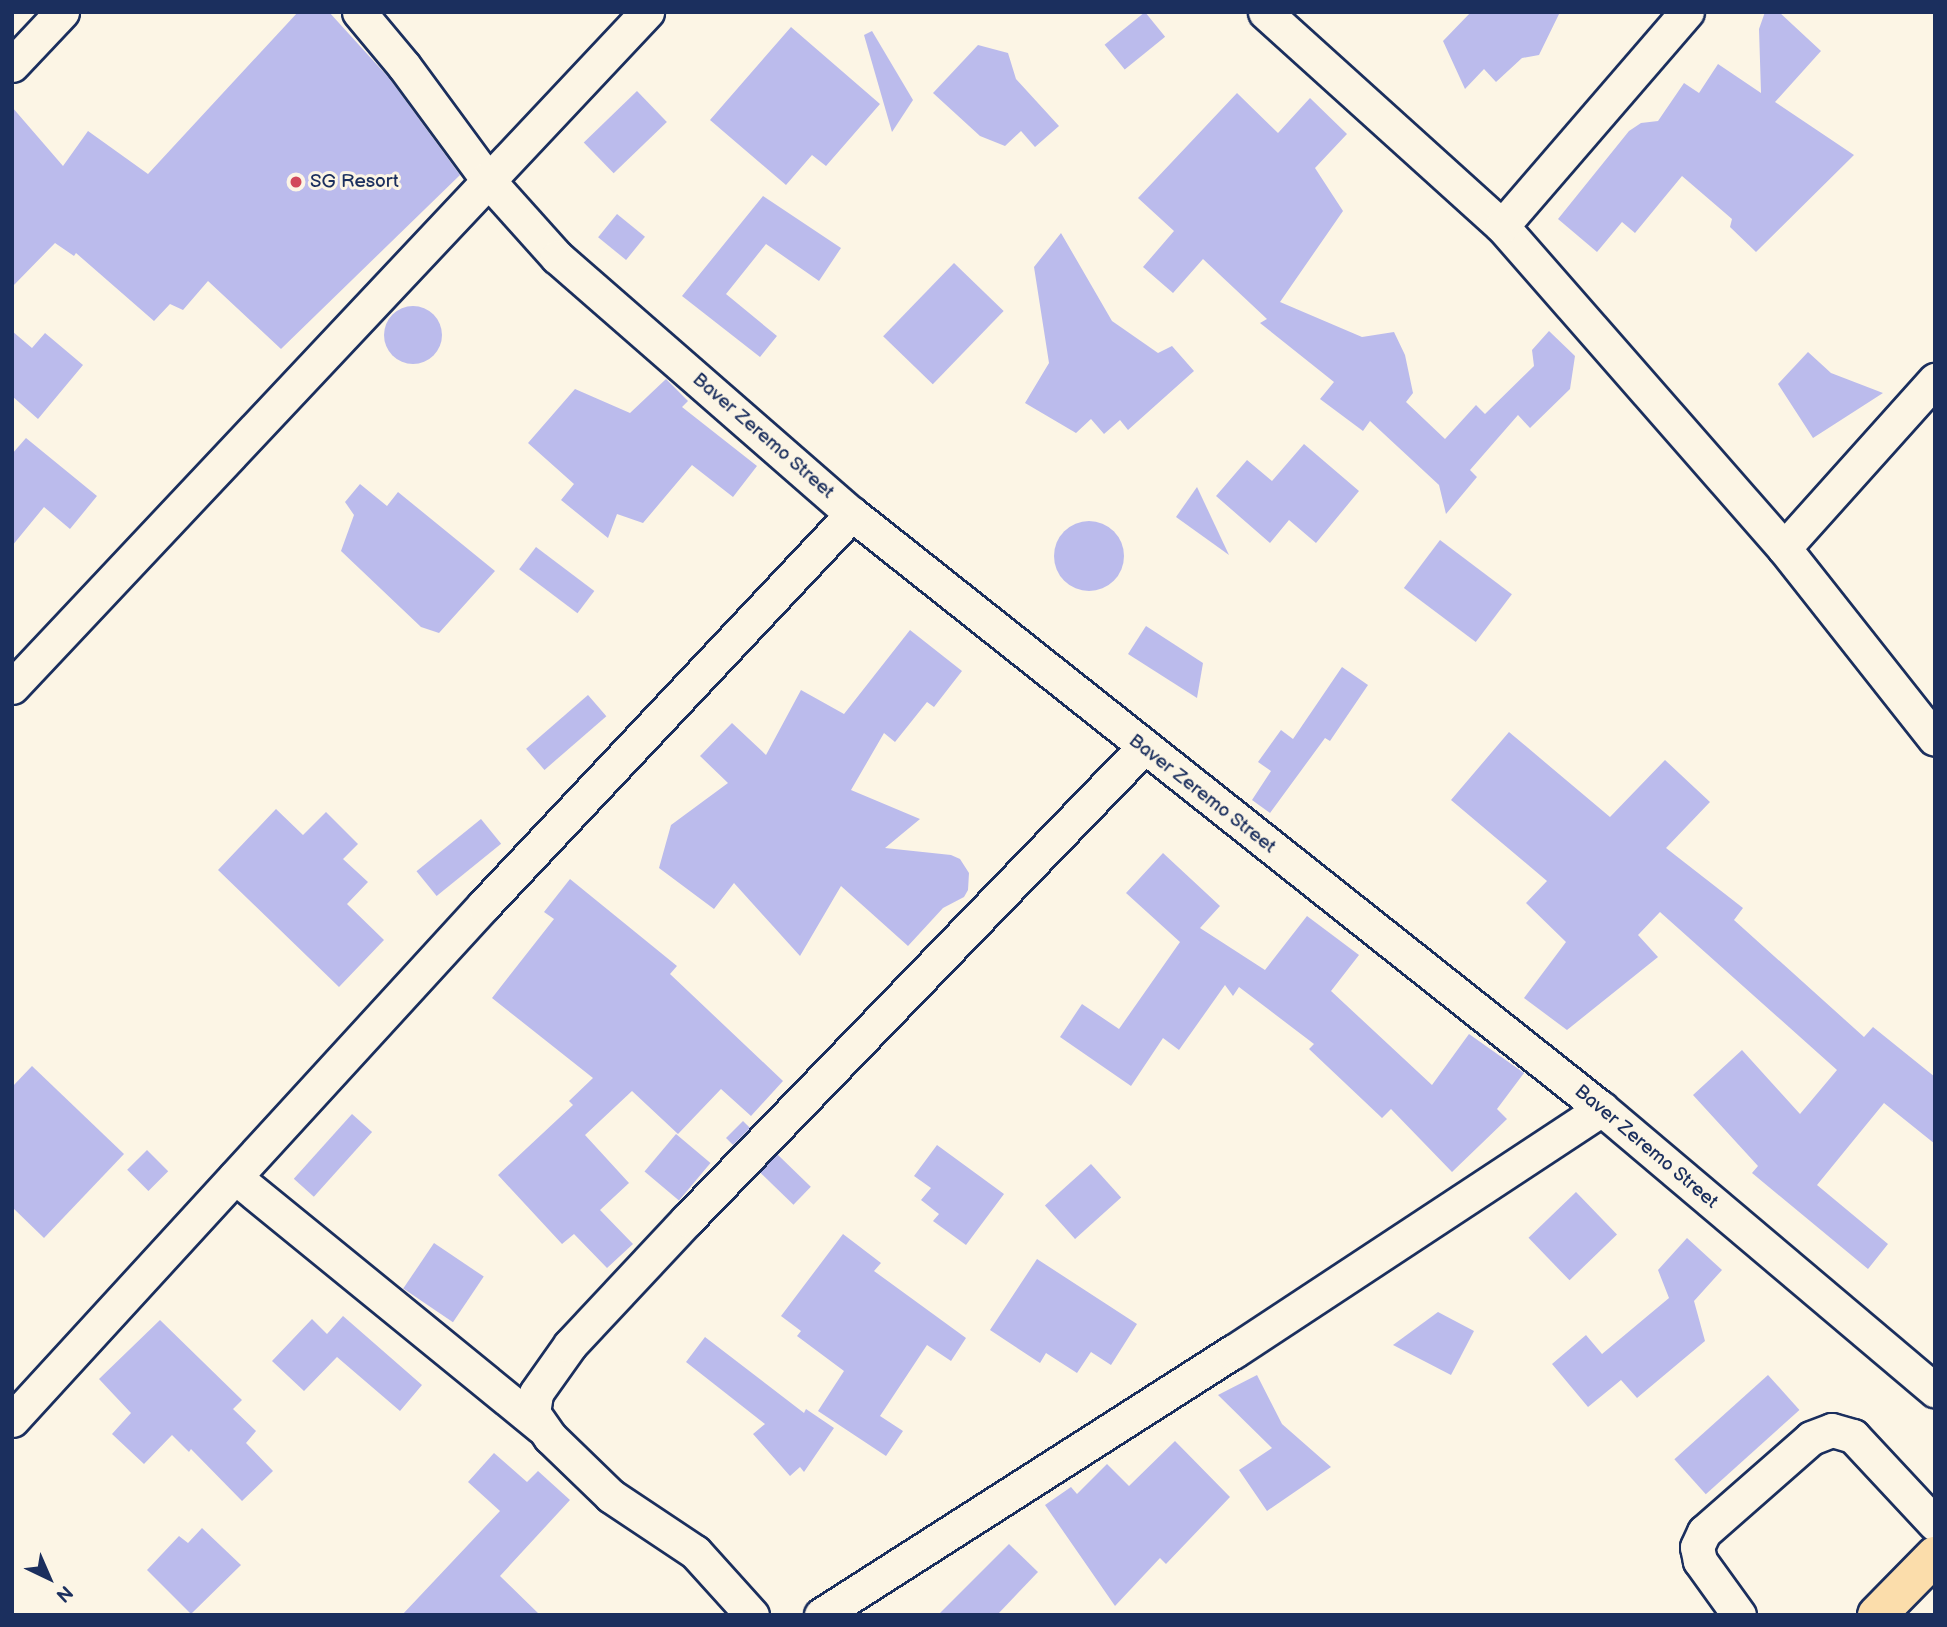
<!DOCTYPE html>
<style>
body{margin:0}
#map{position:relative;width:1947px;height:1627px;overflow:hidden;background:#fcf5e5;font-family:"Balsamiq Sans",sans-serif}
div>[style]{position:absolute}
.building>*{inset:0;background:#bbbbec;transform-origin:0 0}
.round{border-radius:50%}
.roads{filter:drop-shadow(2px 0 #1b2f5e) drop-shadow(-2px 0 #1b2f5e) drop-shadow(0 2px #1b2f5e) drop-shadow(0 -2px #1b2f5e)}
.minor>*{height:33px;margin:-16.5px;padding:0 16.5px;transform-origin:16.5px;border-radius:16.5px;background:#fcf5e5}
.major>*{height:38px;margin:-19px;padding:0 19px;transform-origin:19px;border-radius:19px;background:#fbddab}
.dots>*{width:19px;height:19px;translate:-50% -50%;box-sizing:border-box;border:4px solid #fcf5e5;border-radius:50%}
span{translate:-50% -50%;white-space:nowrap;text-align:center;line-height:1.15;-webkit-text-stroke:6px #fcf5e5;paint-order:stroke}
.poi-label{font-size:19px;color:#1b2f5e}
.left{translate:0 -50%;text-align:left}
.street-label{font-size:19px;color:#1b2f5e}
.frame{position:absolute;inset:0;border:14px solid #1b2f5e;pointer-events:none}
.north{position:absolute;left:14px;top:1543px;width:70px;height:70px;-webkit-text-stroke:5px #fcf5e5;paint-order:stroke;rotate:136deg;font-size:19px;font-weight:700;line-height:28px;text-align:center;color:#1b2f5e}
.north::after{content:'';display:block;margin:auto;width:24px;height:32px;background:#1b2f5e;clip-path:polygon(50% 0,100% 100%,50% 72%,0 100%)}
</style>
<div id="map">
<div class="building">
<i style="clip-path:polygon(298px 12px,329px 12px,389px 78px,460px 175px,281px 349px,208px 281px,183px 310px,170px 304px,154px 321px,76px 253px,74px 256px,55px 243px,12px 287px,12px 107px,63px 166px,88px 131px,148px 174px)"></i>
<i style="left:1145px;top:12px;width:32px;height:52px;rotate:51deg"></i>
<i style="clip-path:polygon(1471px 12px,1560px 12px,1539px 55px,1522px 58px,1496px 82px,1484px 69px,1465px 89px,1443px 41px)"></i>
<i style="clip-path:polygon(1765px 12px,1779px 12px,1821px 51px,1775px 102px,1854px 155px,1756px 252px,1730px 227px,1732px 219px,1682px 176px,1635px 233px,1622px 222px,1597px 252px,1558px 219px,1629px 131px,1641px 123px,1658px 121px,1684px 83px,1699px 93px,1718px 64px,1761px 93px,1759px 29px)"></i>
<i style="clip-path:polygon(791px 27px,880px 104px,826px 166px,812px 155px,786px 185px,710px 120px)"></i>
<i style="clip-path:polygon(872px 31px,913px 100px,892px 132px,864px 35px)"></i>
<i style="clip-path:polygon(978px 45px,1008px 53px,1016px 79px,1059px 126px,1035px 147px,1021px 131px,1005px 146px,980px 136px,933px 93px)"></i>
<i style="left:637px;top:91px;width:43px;height:74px;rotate:46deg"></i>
<i style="clip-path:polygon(1237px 93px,1278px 133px,1310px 98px,1347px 134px,1315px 168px,1343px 211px,1280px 302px,1362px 337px,1394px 332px,1405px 355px,1413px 393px,1406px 402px,1445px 439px,1476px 405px,1485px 414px,1534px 366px,1532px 350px,1549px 331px,1575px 356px,1570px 389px,1530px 428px,1518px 415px,1470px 470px,1477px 477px,1446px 514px,1439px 485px,1370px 421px,1363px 431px,1320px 399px,1334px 382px,1260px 323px,1267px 319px,1203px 259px,1173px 293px,1143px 267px,1174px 231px,1138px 198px)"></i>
<i style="clip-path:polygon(763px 196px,841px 248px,819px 281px,766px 244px,726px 294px,777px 336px,760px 357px,682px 296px)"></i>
<i style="left:617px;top:214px;width:36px;height:30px;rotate:39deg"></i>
<i style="clip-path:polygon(1061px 233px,1112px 321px,1158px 353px,1172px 346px,1194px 371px,1128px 430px,1120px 420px,1104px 434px,1091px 419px,1076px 433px,1025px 403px,1049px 363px,1034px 267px)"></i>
<i style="left:954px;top:263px;width:69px;height:102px;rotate:44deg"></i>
<i class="round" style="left:384px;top:306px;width:58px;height:58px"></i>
<i style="clip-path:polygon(12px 331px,32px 348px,45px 333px,83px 365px,38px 419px,12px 396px)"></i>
<i style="clip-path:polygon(1808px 352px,1831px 373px,1883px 393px,1813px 438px,1778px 384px)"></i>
<i style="clip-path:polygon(666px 379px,688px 401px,682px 407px,757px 466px,733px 497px,692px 465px,643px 523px,617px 514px,608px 538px,561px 500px,574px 484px,528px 443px,575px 389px,630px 413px)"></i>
<i style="clip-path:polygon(26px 438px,97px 496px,70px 529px,44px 507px,12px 546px,12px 454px)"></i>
<i style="clip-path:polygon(1304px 444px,1359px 491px,1316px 543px,1289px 520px,1270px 543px,1216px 496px,1247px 460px,1272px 481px)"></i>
<i style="clip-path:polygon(360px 484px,387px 506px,398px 492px,495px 571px,439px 633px,421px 627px,341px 551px,354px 515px,345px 502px)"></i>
<i style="clip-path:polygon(1197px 487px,1229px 555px,1176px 517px)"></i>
<i class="round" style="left:1054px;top:521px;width:70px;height:70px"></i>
<i style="left:1440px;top:540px;width:90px;height:60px;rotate:37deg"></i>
<i style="left:536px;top:547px;width:73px;height:28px;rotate:37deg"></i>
<i style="clip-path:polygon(1146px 626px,1203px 663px,1197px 698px,1128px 654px)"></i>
<i style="clip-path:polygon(910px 630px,962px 671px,934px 707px,927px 702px,895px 742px,884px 733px,851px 790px,920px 819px,885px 848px,951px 855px,960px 859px,969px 873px,968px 890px,964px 897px,943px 908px,908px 946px,841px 886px,800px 956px,734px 883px,714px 909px,659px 868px,671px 825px,728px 783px,700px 756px,732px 723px,766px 755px,801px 690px,844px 714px)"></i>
<i style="clip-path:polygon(1342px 667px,1368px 685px,1330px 741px,1325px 738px,1270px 813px,1252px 800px,1271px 771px,1258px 762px,1281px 730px,1293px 739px)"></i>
<i style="left:588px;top:695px;width:28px;height:82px;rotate:49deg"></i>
<i style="clip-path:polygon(1509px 732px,1610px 817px,1665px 760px,1710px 802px,1666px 848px,1743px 908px,1734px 920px,1864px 1037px,1873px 1027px,1935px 1077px,1935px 1144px,1884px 1103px,1817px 1185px,1888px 1244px,1868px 1269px,1752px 1173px,1758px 1166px,1693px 1095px,1742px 1050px,1800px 1114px,1837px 1070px,1660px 912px,1638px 935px,1658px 957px,1567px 1030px,1524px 998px,1566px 942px,1526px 903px,1547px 881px,1451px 800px)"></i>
<i style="clip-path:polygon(276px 809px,303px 835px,326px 812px,358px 844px,343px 859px,368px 882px,347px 904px,384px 940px,339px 987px,218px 870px)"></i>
<i style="left:481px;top:819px;width:32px;height:83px;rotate:51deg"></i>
<i style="clip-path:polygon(1163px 853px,1220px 906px,1200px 928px,1265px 970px,1307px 916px,1359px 955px,1331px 991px,1432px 1085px,1469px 1034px,1524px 1073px,1497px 1109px,1507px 1119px,1452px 1172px,1391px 1109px,1382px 1118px,1309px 1049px,1314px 1044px,1239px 987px,1233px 996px,1225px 985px,1179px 1050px,1163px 1038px,1131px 1086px,1060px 1037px,1082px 1004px,1119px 1029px,1180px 942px,1126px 893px)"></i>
<i style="clip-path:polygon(570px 879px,677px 966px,670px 974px,783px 1081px,751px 1116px,721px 1089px,678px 1134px,632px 1091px,585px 1135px,629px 1183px,600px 1210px,633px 1244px,607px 1268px,574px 1234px,562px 1244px,498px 1175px,573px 1105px,569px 1101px,593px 1078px,492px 998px,554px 919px,544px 912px)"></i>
<i style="clip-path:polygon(32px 1066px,124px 1154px,44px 1238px,12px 1207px,12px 1087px)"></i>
<i style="left:352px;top:1114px;width:27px;height:87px;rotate:42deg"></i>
<i style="left:743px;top:1121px;width:10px;height:24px;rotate:45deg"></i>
<i style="left:676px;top:1134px;width:45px;height:49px;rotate:40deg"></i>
<i style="clip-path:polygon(937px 1145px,1004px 1194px,966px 1245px,933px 1221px,939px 1214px,921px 1200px,931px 1188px,914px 1176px)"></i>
<i style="left:147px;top:1150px;width:30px;height:28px;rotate:45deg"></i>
<i style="left:777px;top:1154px;width:47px;height:25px;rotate:44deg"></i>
<i style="left:1091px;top:1164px;width:45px;height:62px;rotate:48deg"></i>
<i style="left:1576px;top:1192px;width:59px;height:66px;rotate:46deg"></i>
<i style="clip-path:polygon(843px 1234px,881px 1263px,874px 1271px,966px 1338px,951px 1361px,927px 1345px,880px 1416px,903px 1431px,886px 1456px,818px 1411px,844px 1371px,797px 1336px,801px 1331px,781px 1316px)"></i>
<i style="clip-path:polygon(1687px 1238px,1722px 1270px,1694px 1301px,1705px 1341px,1637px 1398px,1621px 1380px,1588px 1407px,1552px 1364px,1586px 1335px,1602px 1354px,1669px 1298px,1658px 1270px)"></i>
<i style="left:434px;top:1243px;width:60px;height:55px;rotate:34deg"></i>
<i style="clip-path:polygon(1037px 1259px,1137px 1324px,1111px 1365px,1091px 1352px,1077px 1373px,1046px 1353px,1040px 1363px,990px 1330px)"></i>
<i style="clip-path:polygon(1438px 1312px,1474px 1331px,1451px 1375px,1393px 1345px)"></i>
<i style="clip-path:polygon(343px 1316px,422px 1385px,400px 1411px,337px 1357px,304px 1391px,272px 1361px,312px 1319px,327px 1334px)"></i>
<i style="clip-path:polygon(160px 1320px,242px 1400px,233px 1409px,256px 1431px,246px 1443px,273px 1471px,242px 1501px,191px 1449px,189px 1452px,172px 1435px,144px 1464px,112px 1434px,131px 1413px,99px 1379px)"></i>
<i style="clip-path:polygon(705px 1337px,804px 1413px,806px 1409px,834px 1428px,804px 1472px,800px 1467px,790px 1476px,753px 1434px,765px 1424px,686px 1362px)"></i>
<i style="clip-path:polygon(1257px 1375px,1282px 1424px,1331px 1467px,1267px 1511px,1239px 1470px,1272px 1448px,1218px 1395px)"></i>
<i style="left:1768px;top:1375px;width:47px;height:126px;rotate:48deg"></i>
<i style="clip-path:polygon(1175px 1441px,1230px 1497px,1166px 1564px,1160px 1558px,1115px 1606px,1045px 1505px,1071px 1487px,1077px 1494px,1107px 1464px,1129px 1486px)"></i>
<i style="clip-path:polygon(494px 1453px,527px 1482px,538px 1471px,570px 1500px,500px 1576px,540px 1615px,402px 1615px,500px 1511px,468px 1482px)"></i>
<i style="clip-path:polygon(202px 1528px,241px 1565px,191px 1614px,147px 1570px,179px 1536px,188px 1543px)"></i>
<i style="clip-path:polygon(1009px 1544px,1038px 1572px,997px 1615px,938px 1615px)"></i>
</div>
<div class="roads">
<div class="minor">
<i style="left:359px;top:12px;width:70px;rotate:50.2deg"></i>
<i style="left:404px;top:66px;width:140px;rotate:53.7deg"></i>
<i style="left:487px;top:179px;width:105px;rotate:48.1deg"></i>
<i style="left:557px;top:257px;width:391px;rotate:41.1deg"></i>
<i style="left:852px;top:514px;width:957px;rotate:38.43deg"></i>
<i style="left:1602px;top:1109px;width:436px;rotate:40.2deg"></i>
<i style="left:1265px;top:12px;width:319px;rotate:42.1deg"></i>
<i style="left:1502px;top:226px;width:428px;rotate:48.8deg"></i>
<i style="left:1784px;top:548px;width:243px;rotate:51.7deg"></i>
<i style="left:12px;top:65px;width:73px;rotate:-46.7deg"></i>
<i style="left:1502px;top:226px;width:283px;rotate:-49.2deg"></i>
<i style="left:1784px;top:548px;width:226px;rotate:-48.1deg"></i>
<i style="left:12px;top:687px;width:927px;rotate:-46.75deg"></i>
<i style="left:235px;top:1177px;width:395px;rotate:39.2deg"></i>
<i style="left:12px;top:1420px;width:699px;rotate:-47.49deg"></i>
<i style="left:484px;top:905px;width:537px;rotate:-46.74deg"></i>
<i style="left:752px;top:1615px;width:85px;rotate:-132.1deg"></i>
<i style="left:695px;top:1552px;width:101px;rotate:-146.3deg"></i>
<i style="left:611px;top:1496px;width:85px;rotate:-136deg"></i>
<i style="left:550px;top:1437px;width:29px;rotate:-125deg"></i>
<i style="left:533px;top:1413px;width:20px;rotate:-81deg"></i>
<i style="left:536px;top:1393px;width:59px;rotate:-54.7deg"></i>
<i style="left:570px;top:1345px;width:171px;rotate:-46.9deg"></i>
<i style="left:687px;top:1220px;width:658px;rotate:-45.99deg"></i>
<i style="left:821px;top:1615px;width:489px;rotate:-32.6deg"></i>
<i style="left:1233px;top:1352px;width:442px;rotate:-33.4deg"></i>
<i style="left:1739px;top:1615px;width:67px;rotate:-125.8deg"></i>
<i style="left:1700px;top:1561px;width:14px;rotate:-102deg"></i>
<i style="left:1697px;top:1547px;width:17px;rotate:-65deg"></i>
<i style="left:1704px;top:1532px;width:142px;rotate:-41.3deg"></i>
<i style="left:1811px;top:1438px;width:22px;rotate:-21deg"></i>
<i style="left:1832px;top:1430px;width:22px;rotate:16deg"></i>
<i style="left:1853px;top:1436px;width:120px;rotate:47deg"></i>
</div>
<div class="major">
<i style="left:1877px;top:1615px;width:83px;rotate:-45.5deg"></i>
</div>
</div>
<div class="dots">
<i style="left:296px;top:182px;background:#d1495b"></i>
</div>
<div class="poi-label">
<span class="left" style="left:310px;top:182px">SG Resort</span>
</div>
<div class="street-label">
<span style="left:763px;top:436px;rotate:41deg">Baver Zeremo Street</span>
<span style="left:1202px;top:794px;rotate:38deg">Baver Zeremo Street</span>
<span style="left:1646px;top:1147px;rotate:40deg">Baver Zeremo Street</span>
</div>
<div class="frame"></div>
<div class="north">N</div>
</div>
